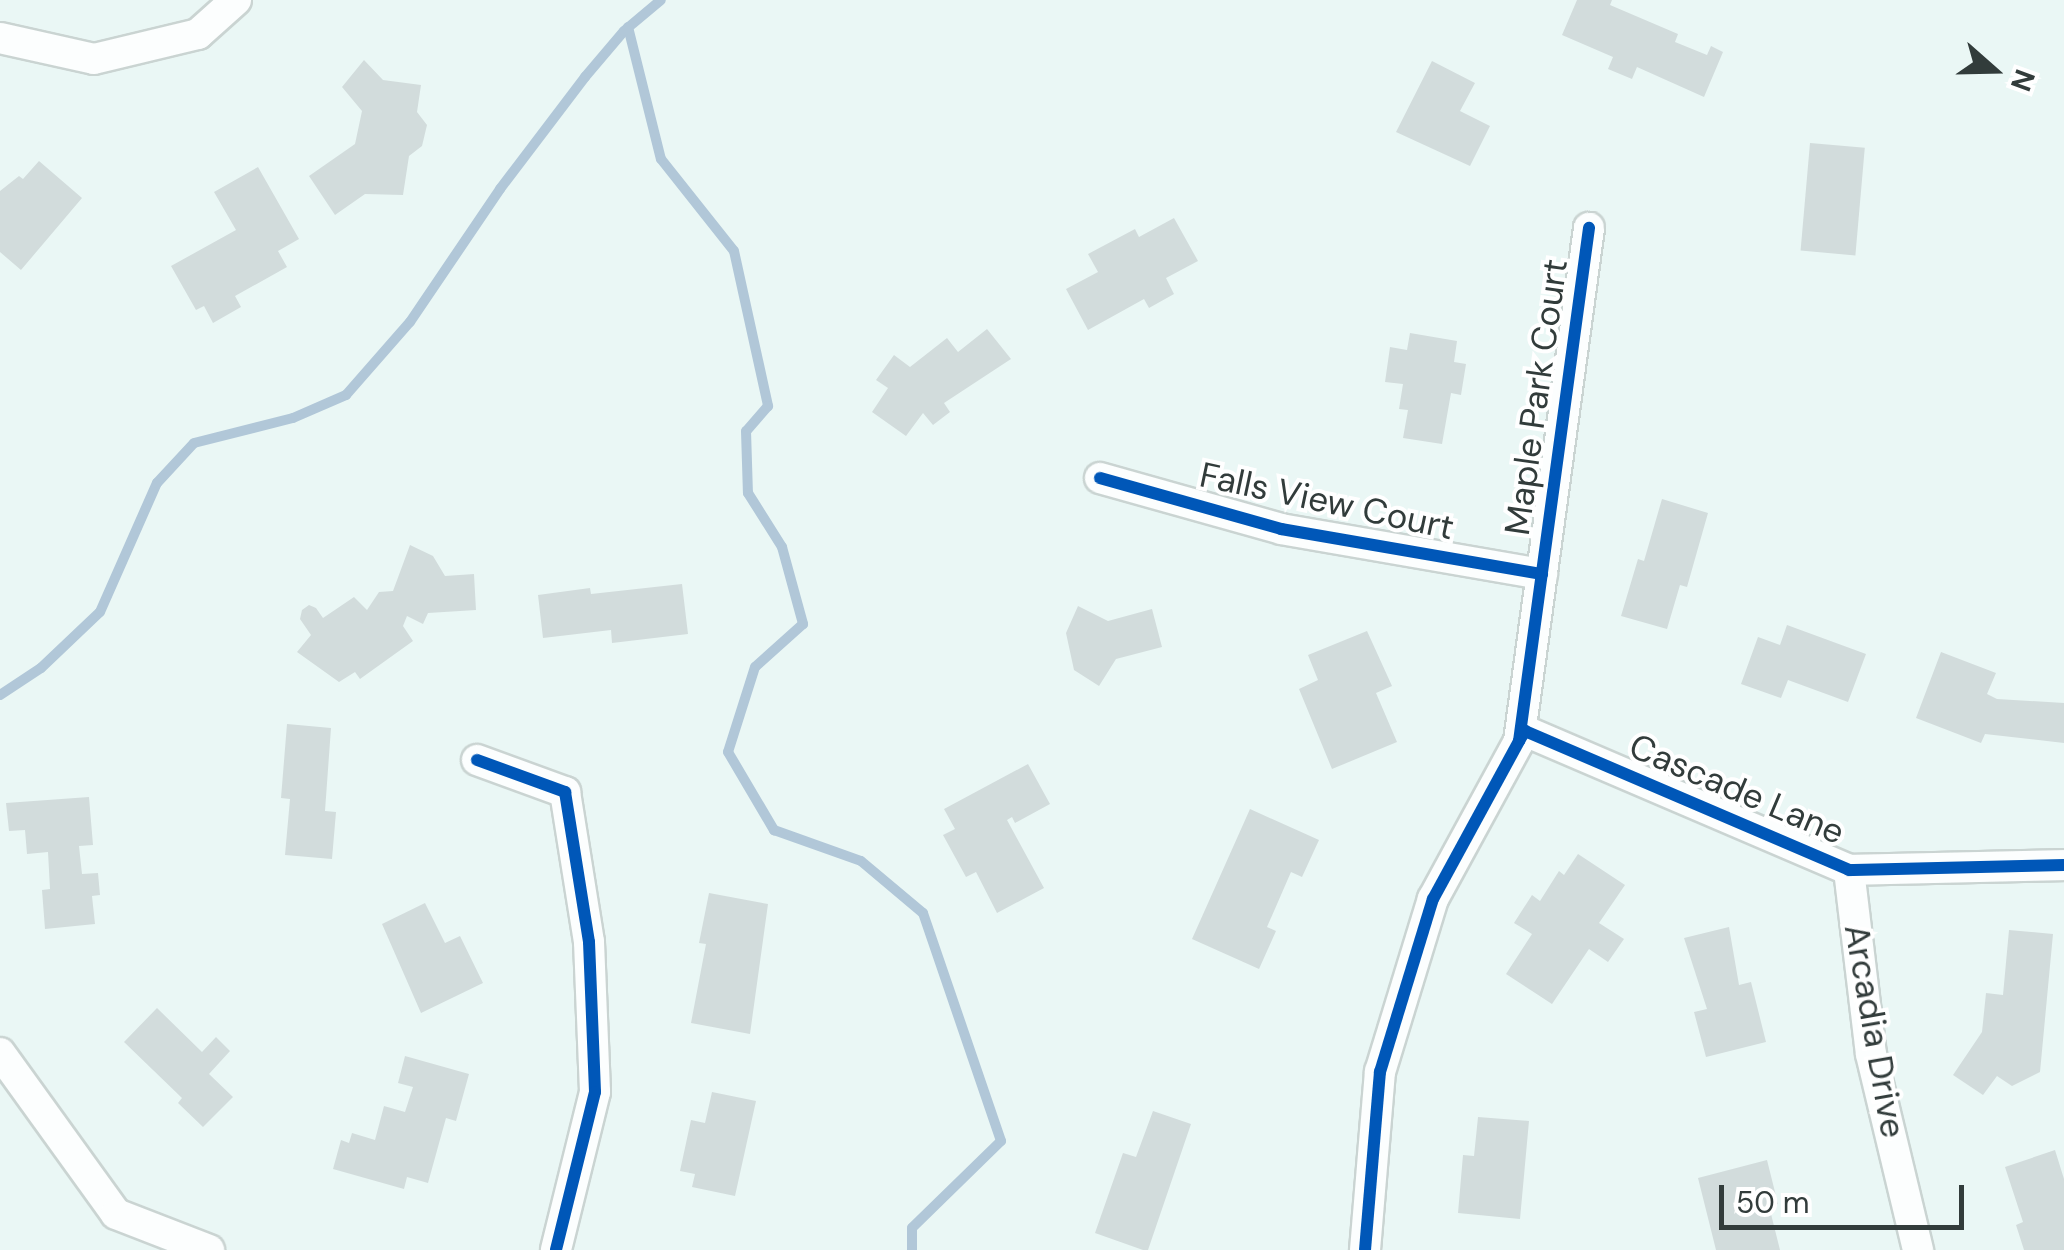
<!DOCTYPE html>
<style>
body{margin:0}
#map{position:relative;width:2064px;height:1250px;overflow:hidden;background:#eaf7f5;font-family:"DM Sans",sans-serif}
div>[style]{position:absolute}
.stream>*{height:10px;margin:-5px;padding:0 5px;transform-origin:5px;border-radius:5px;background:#b1c7d8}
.building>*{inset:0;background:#d2dcdc;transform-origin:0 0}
.roads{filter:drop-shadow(2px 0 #cad4d2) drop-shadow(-2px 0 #cad4d2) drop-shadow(0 2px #cad4d2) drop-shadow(0 -2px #cad4d2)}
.minor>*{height:30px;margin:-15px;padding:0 15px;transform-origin:15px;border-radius:15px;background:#fcfefe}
.cycleway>*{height:12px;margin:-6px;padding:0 6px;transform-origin:6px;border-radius:6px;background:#0057b8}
span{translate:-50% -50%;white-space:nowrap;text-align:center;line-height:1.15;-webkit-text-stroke:8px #fff;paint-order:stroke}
.street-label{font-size:35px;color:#323c3b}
.north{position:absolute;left:1944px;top:20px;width:100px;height:100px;-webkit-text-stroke:8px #fff;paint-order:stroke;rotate:110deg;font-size:28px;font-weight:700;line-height:40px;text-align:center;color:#323c3b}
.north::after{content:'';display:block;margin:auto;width:35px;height:45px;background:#323c3b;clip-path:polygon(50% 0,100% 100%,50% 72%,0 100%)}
.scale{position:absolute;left:1719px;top:1185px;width:245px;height:45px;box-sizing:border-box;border:5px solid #323c3b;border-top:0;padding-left:12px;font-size:30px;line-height:35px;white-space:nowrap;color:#323c3b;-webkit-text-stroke:8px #fff;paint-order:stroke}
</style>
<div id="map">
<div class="stream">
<i style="left:628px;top:27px;width:136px;rotate:76deg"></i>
<i style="left:661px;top:159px;width:117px;rotate:51.6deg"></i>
<i style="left:734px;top:251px;width:159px;rotate:77.6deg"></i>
<i style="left:768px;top:406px;width:33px;rotate:131deg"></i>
<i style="left:746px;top:431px;width:62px;rotate:88.2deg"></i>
<i style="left:748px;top:493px;width:64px;rotate:57.8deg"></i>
<i style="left:782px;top:547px;width:80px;rotate:74.7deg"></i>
<i style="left:803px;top:624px;width:64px;rotate:138.1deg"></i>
<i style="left:755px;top:667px;width:89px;rotate:107.6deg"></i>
<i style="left:728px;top:752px;width:91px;rotate:59.5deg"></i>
<i style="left:774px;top:830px;width:92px;rotate:19.6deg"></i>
<i style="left:861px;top:861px;width:81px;rotate:40deg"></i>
<i style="left:923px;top:913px;width:241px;rotate:71.1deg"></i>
<i style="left:1001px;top:1141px;width:124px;rotate:135.7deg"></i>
<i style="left:912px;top:1228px;width:22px;rotate:90deg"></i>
<i style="left:0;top:695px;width:49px;rotate:-33.4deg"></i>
<i style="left:41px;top:668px;width:81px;rotate:-43.5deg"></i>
<i style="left:100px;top:612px;width:141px;rotate:-66.2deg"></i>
<i style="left:157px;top:483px;width:54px;rotate:-47.2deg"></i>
<i style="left:194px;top:443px;width:102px;rotate:-14.2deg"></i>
<i style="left:293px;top:418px;width:58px;rotate:-23.5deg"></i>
<i style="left:346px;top:395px;width:97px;rotate:-48.8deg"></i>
<i style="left:410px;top:322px;width:161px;rotate:-55.9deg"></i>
<i style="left:500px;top:189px;width:141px;rotate:-52.8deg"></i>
<i style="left:585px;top:77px;width:60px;rotate:-49.7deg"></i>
<i style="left:624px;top:31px;width:48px;rotate:-40deg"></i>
</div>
<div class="building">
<i style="clip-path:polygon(1577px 0,1612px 0,1610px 5px,1678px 34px,1675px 42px,1707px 55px,1711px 46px,1723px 52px,1704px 97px,1637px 67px,1632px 79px,1608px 69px,1613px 57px,1562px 35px)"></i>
<i style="clip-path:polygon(364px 60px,383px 80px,421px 85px,417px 112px,427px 125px,422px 146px,409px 156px,403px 195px,365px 194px,335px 215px,309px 176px,355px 144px,362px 111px,342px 87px)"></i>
<i style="clip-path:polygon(1432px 61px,1475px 83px,1460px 111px,1490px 126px,1470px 166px,1396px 132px)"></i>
<i style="left:1810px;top:143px;width:55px;height:108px;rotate:5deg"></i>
<i style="clip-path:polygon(39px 161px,82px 198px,21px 270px,0 252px,0 191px,19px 176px,23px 179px)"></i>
<i style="clip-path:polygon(258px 167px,299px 239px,278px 251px,287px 267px,235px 296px,241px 307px,213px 323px,204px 306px,196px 310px,171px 266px,236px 230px,214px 192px)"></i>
<i style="clip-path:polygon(1174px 218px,1198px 261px,1166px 278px,1174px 294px,1149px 308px,1144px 299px,1088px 330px,1066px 289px,1098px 272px,1088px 254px,1135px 229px,1139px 237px)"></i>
<i style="clip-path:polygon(987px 329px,1011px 359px,944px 403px,950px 412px,933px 425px,923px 413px,906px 436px,872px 412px,888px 388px,876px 380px,894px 355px,910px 367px,947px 338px,958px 352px)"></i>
<i style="clip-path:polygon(1410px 333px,1457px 341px,1454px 362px,1466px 364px,1461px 395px,1451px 393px,1442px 444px,1403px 438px,1408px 410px,1399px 409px,1403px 384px,1385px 382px,1390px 347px,1407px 350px)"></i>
<i style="clip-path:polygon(1662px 499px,1708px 513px,1687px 587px,1680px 585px,1667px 629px,1621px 616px,1638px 559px,1644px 561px)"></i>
<i style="clip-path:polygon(410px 545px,433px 556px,445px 576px,474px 574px,476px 610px,428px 613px,423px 624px,407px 616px,403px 626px,413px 641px,360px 679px,355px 672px,339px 682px,297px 652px,311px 635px,300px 619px,302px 610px,309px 605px,316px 608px,323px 618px,354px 597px,367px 610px,379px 592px,393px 591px)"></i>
<i style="clip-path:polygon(682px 584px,688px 634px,612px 643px,611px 630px,543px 638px,538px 595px,590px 588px,591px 594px)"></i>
<i style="clip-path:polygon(1078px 606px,1108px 621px,1152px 609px,1162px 647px,1116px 659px,1099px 686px,1074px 670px,1066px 633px)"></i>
<i style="clip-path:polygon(1787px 625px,1866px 654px,1848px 702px,1788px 680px,1781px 698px,1741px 684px,1758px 637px,1780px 645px)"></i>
<i style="clip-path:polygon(1367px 631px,1392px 686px,1376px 693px,1397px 742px,1332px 769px,1299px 689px,1318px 680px,1308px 655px)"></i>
<i style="clip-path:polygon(1941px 652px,1996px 673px,1987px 694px,1997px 699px,2064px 703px,2064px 743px,1985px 734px,1981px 743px,1916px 718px)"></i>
<i style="clip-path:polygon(287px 724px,331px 728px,325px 811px,336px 812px,332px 859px,285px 855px,290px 799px,281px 798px)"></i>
<i style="clip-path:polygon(1028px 764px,1050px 804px,1015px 823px,1012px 817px,1007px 820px,1044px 888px,997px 913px,976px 872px,966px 877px,943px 835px,955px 829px,944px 809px)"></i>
<i style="clip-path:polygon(89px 797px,93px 845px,79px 846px,82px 874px,98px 873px,100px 895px,92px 896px,95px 924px,45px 929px,42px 890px,50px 889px,48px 852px,27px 854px,25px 830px,9px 831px,6px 803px)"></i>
<i style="clip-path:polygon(1250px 809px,1319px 840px,1302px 877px,1291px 872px,1267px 927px,1276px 931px,1259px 969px,1192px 939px)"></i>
<i style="clip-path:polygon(1578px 854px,1625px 885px,1599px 923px,1624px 939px,1608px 962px,1589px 949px,1552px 1004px,1506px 974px,1532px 934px,1514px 923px,1532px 895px,1540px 901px,1559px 871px,1564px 875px)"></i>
<i style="clip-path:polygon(709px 893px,768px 904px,750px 1034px,691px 1023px,706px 944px,699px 943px)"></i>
<i style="clip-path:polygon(425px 903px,445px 943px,460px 936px,483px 983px,421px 1013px,382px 924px)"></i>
<i style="clip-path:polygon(1729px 927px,1739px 985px,1751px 982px,1766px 1042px,1706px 1057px,1694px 1012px,1707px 1009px,1684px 938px)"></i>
<i style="clip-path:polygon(2009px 930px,2053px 934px,2040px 1072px,2012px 1086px,1997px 1076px,1983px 1095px,1953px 1075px,1982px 1032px,1986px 993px,2003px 995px)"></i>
<i style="clip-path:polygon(157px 1008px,202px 1052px,216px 1037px,230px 1051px,209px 1074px,233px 1097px,203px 1127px,178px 1103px,182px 1098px,124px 1042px)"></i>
<i style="clip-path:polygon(405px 1056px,469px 1074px,456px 1121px,446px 1118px,428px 1183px,407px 1177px,404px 1189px,333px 1169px,341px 1140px,349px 1143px,352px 1133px,375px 1140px,384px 1106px,405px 1112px,413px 1087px,398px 1083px)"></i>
<i style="clip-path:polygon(712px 1092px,756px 1101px,735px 1196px,692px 1187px,695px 1174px,680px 1171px,691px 1120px,705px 1123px)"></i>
<i style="clip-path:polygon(1153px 1111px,1191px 1124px,1148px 1250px,1143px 1250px,1095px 1233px,1123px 1153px,1136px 1157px)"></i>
<i style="clip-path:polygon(1478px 1117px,1529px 1121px,1520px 1219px,1458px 1213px,1463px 1155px,1474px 1156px)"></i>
<i style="clip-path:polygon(2055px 1150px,2064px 1179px,2064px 1250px,2024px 1250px,2016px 1225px,2023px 1222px,2005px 1167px)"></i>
<i style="clip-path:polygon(1767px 1160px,1778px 1204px,1769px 1206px,1780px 1250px,1716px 1250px,1698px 1178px)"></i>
</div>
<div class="roads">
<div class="minor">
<i style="left:0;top:38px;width:96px;rotate:12.6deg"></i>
<i style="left:94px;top:59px;width:107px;rotate:-13.5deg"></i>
<i style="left:198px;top:34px;width:51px;rotate:-41.8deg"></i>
<i style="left:1100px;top:478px;width:188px;rotate:15.7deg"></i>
<i style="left:1281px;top:529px;width:265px;rotate:9.8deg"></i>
<i style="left:1519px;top:741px;width:12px;rotate:-59deg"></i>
<i style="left:1525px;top:731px;width:353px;rotate:23.2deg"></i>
<i style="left:1849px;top:870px;width:215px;rotate:-1.3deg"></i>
<i style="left:477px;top:760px;width:94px;rotate:20deg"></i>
<i style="left:565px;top:792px;width:152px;rotate:80.9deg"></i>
<i style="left:589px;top:942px;width:150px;rotate:87.7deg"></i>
<i style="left:595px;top:1092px;width:163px;rotate:103.9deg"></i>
<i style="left:1849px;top:870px;width:185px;rotate:83.2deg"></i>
<i style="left:1871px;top:1054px;width:202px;rotate:76.5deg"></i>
<i style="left:0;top:1053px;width:198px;rotate:54.2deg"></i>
<i style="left:116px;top:1214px;width:100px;rotate:21.2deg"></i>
<i style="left:1365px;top:1250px;width:179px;rotate:-85.2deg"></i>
<i style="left:1380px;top:1072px;width:181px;rotate:-73deg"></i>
<i style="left:1433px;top:899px;width:180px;rotate:-61.4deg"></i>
<i style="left:1519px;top:741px;width:518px;rotate:-82.23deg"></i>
</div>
</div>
<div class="cycleway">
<i style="left:1100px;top:478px;width:188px;rotate:15.7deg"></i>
<i style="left:1281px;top:529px;width:265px;rotate:9.8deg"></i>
<i style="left:1519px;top:741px;width:12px;rotate:-59deg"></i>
<i style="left:1525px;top:731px;width:353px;rotate:23.2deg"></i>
<i style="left:1849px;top:870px;width:215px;rotate:-1.3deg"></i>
<i style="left:477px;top:760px;width:94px;rotate:20deg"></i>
<i style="left:565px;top:792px;width:152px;rotate:80.9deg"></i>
<i style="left:589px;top:942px;width:150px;rotate:87.7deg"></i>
<i style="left:595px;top:1092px;width:163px;rotate:103.9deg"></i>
<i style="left:1365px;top:1250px;width:179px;rotate:-85.2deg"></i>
<i style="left:1380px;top:1072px;width:181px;rotate:-73deg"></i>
<i style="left:1433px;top:899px;width:180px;rotate:-61.4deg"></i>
<i style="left:1519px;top:741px;width:518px;rotate:-82.23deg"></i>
</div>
<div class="street-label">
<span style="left:1536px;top:397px;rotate:-82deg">Maple Park Court</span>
<span style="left:1327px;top:501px;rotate:12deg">Falls View Court</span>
<span style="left:1737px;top:789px;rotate:23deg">Cascade Lane</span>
<span style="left:1875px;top:1031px;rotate:80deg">Arcadia Drive</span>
</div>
<div class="north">N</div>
<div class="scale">50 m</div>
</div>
